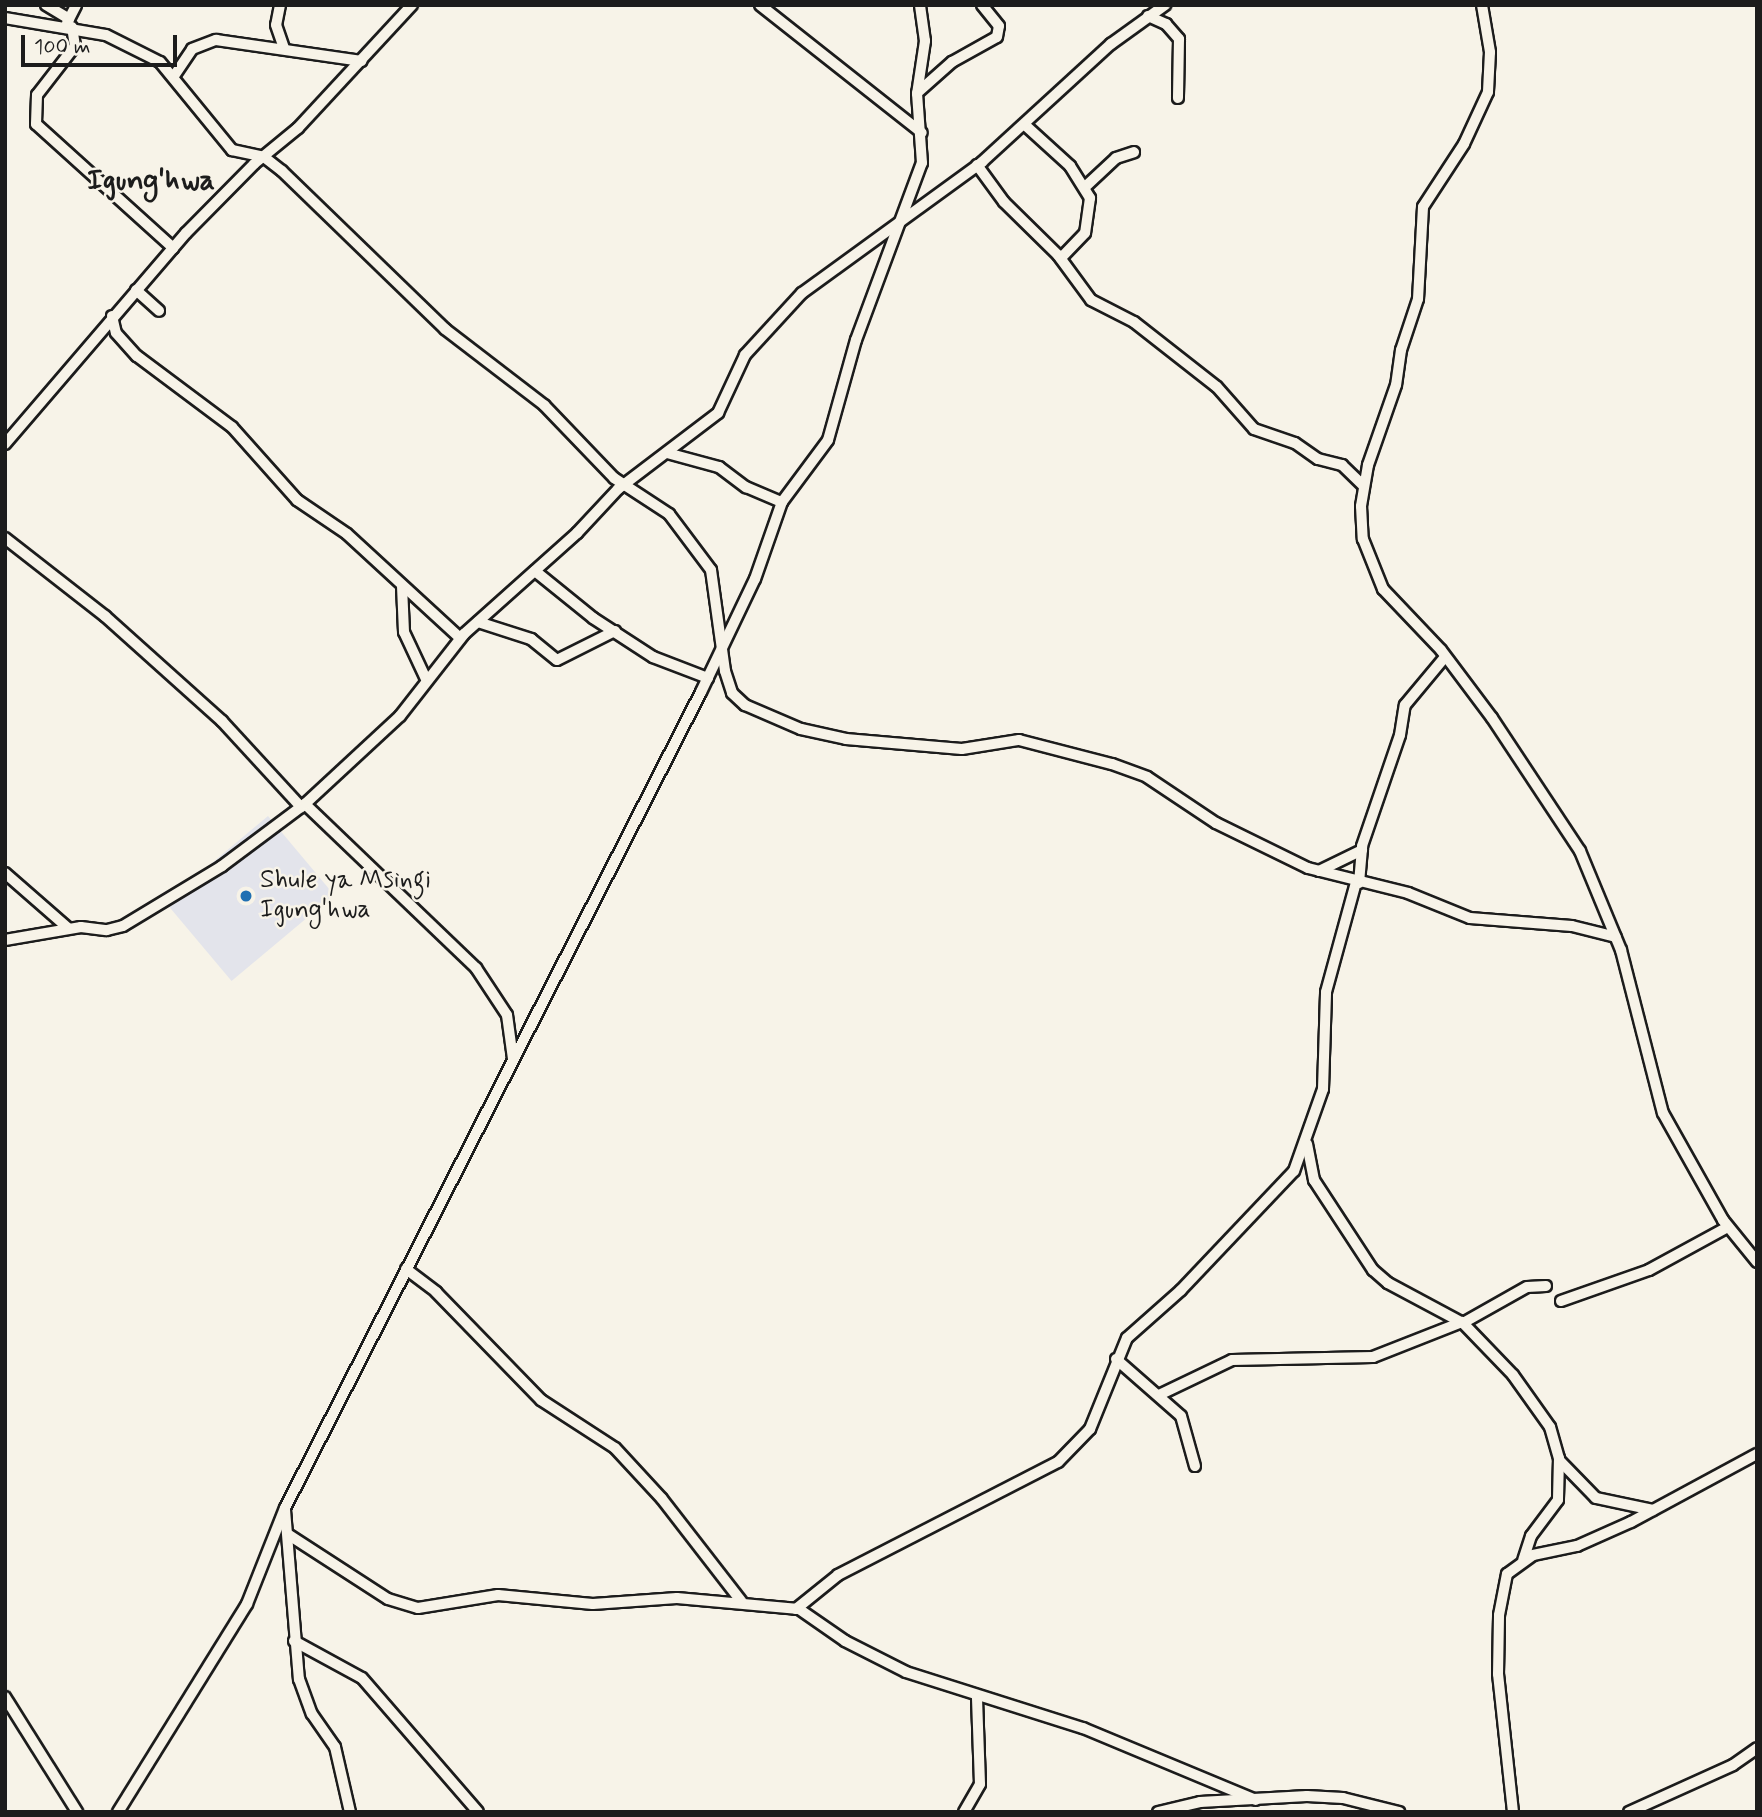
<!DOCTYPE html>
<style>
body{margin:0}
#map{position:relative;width:1762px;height:1817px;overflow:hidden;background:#f7f3e8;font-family:Mynerve,sans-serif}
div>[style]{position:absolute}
.built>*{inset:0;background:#e3e4eb;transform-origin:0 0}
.roads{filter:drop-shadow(2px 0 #1c1c1c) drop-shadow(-2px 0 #1c1c1c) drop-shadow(0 2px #1c1c1c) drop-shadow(0 -2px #1c1c1c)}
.street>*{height:10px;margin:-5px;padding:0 5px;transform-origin:5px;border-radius:5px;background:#f7f3e8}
.dots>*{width:19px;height:19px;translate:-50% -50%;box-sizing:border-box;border:4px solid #f7f3e8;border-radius:50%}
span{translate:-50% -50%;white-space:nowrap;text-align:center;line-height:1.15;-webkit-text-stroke:5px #f7f3e8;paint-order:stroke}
.poi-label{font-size:26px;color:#1c1c1c}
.left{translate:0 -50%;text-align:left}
.quarter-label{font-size:30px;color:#1c1c1c;font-weight:700}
.frame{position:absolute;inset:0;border:7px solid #1c1c1c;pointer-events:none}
.scale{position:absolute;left:21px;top:35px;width:156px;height:32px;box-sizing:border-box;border:4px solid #1c1c1c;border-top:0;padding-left:9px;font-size:21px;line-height:24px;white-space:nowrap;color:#1c1c1c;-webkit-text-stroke:5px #f7f3e8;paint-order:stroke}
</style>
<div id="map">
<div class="built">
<i style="left:268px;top:816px;width:103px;height:134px;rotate:50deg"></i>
</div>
<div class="roads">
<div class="street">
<i style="left:46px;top:5px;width:27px;rotate:31deg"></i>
<i style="left:280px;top:5px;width:20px;rotate:101deg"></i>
<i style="left:276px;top:25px;width:24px;rotate:71deg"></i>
<i style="left:760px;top:5px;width:206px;rotate:38.3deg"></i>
<i style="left:1482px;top:5px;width:48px;rotate:80.3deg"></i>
<i style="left:1490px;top:52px;width:40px;rotate:92.9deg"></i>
<i style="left:1488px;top:92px;width:57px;rotate:114.8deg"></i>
<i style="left:1464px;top:144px;width:75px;rotate:123.1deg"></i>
<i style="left:1423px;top:207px;width:92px;rotate:93.1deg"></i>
<i style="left:1418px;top:299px;width:54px;rotate:108.4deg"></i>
<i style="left:1401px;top:350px;width:35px;rotate:98deg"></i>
<i style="left:1396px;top:385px;width:85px;rotate:109.3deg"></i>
<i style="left:1368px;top:465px;width:42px;rotate:99.7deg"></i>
<i style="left:1361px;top:506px;width:33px;rotate:87deg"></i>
<i style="left:1363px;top:539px;width:54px;rotate:68.2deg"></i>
<i style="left:1383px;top:589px;width:84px;rotate:46.4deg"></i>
<i style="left:1441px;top:650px;width:85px;rotate:53.1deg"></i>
<i style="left:1492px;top:718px;width:159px;rotate:56.5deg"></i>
<i style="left:1580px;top:851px;width:107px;rotate:67.5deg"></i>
<i style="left:1621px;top:950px;width:168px;rotate:75.6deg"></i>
<i style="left:1663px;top:1113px;width:123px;rotate:60.7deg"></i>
<i style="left:1723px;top:1220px;width:54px;rotate:51deg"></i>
<i style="left:1148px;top:16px;width:20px;rotate:24deg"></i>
<i style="left:1166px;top:24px;width:20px;rotate:49deg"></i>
<i style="left:1179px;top:39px;width:59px;rotate:91deg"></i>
<i style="left:5px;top:18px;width:102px;rotate:9.6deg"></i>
<i style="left:106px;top:35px;width:60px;rotate:26.6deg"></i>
<i style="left:160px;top:62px;width:114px;rotate:50.7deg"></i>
<i style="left:232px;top:150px;width:33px;rotate:12deg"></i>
<i style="left:264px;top:157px;width:23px;rotate:38deg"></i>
<i style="left:282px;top:171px;width:227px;rotate:44.1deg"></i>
<i style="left:445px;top:329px;width:125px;rotate:37.5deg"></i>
<i style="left:544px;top:405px;width:101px;rotate:46.2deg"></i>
<i style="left:614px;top:478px;width:66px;rotate:33.2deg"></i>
<i style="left:669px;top:514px;width:70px;rotate:53.1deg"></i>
<i style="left:711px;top:570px;width:102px;rotate:82.1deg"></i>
<i style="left:725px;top:671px;width:23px;rotate:72deg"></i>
<i style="left:732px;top:693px;width:18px;rotate:43deg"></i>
<i style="left:745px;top:705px;width:61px;rotate:23.2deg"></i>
<i style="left:801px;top:729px;width:46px;rotate:12.5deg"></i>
<i style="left:846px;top:739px;width:116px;rotate:4.9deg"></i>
<i style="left:962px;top:749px;width:58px;rotate:-9deg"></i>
<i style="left:1019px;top:740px;width:96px;rotate:14.5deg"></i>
<i style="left:1112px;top:764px;width:37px;rotate:20deg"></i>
<i style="left:1147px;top:777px;width:83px;rotate:33.7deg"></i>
<i style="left:1216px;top:823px;width:102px;rotate:26.1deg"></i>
<i style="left:1308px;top:868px;width:103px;rotate:14deg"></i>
<i style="left:1408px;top:893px;width:67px;rotate:22deg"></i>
<i style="left:1470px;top:918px;width:102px;rotate:4.5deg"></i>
<i style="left:1572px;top:926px;width:45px;rotate:14deg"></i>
<i style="left:67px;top:23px;width:20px;rotate:-63deg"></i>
<i style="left:72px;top:27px;width:19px;rotate:81deg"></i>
<i style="left:75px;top:46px;width:62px;rotate:127.8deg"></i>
<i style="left:37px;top:95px;width:29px;rotate:92deg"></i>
<i style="left:36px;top:124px;width:185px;rotate:42.1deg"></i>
<i style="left:174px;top:76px;width:32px;rotate:-56deg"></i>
<i style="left:192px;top:49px;width:26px;rotate:-21deg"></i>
<i style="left:216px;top:40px;width:147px;rotate:8.2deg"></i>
<i style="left:917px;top:93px;width:47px;rotate:-41.5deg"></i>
<i style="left:952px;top:62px;width:51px;rotate:-29.1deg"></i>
<i style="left:997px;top:37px;width:11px;rotate:-80deg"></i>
<i style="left:999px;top:26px;width:27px;rotate:-129deg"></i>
<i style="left:1025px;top:125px;width:61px;rotate:42.3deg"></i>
<i style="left:1070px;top:166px;width:38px;rotate:58deg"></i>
<i style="left:1090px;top:198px;width:35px;rotate:98deg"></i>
<i style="left:1085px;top:233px;width:35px;rotate:134deg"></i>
<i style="left:977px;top:165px;width:46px;rotate:53.9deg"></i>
<i style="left:1004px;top:202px;width:76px;rotate:44.5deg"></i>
<i style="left:1058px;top:255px;width:56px;rotate:53.7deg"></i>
<i style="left:1091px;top:300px;width:48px;rotate:27.1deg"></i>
<i style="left:1134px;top:322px;width:105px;rotate:38.1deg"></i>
<i style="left:1217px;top:387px;width:56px;rotate:48.6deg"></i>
<i style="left:1254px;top:429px;width:43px;rotate:18.9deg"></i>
<i style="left:1295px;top:443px;width:28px;rotate:35deg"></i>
<i style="left:1318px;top:459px;width:25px;rotate:14deg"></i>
<i style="left:1342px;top:465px;width:30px;rotate:44deg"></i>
<i style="left:1085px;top:187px;width:42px;rotate:-43.1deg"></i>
<i style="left:1116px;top:158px;width:19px;rotate:-18deg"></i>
<i style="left:136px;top:290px;width:31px;rotate:42deg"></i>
<i style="left:112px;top:316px;width:17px;rotate:77deg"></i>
<i style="left:116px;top:333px;width:31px;rotate:48deg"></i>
<i style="left:137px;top:356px;width:119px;rotate:36.8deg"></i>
<i style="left:232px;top:427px;width:98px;rotate:48.3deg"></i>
<i style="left:297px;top:500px;width:60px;rotate:34.2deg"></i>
<i style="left:347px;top:534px;width:154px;rotate:42.6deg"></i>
<i style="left:5px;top:444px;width:278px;rotate:-49.4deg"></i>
<i style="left:186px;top:233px;width:97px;rotate:-45.4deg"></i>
<i style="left:254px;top:164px;width:57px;rotate:-39.3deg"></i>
<i style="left:298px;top:128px;width:168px;rotate:-47.2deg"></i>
<i style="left:667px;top:453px;width:54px;rotate:15.1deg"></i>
<i style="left:719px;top:467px;width:34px;rotate:37deg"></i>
<i style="left:746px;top:487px;width:39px;rotate:23deg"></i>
<i style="left:5px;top:538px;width:127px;rotate:38deg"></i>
<i style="left:105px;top:616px;width:157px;rotate:41.9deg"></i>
<i style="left:222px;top:721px;width:117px;rotate:47.4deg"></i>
<i style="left:535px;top:571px;width:75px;rotate:39deg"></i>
<i style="left:593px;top:618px;width:72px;rotate:33deg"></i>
<i style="left:653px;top:657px;width:59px;rotate:20.9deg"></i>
<i style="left:402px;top:586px;width:46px;rotate:87.5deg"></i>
<i style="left:404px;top:632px;width:52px;rotate:64.9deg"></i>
<i style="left:478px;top:622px;width:56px;rotate:17.8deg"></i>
<i style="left:531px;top:639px;width:33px;rotate:39deg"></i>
<i style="left:557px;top:660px;width:65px;rotate:-26.6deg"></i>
<i style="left:305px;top:804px;width:237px;rotate:43.8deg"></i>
<i style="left:476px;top:968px;width:56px;rotate:56.6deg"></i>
<i style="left:507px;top:1015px;width:44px;rotate:82.2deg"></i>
<i style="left:1319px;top:871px;width:48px;rotate:-26deg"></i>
<i style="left:5px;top:873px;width:84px;rotate:41.1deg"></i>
<i style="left:1359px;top:883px;width:37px;rotate:-85deg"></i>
<i style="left:1362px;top:846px;width:117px;rotate:-71.1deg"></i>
<i style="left:1400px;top:735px;width:30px;rotate:-81deg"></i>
<i style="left:1405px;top:705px;width:62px;rotate:-50.2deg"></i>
<i style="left:5px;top:940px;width:77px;rotate:-9.7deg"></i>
<i style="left:81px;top:927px;width:26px;rotate:7deg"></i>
<i style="left:107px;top:930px;width:16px;rotate:-14deg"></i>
<i style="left:123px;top:926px;width:116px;rotate:-31.2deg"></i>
<i style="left:222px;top:866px;width:104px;rotate:-36.8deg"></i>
<i style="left:305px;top:804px;width:129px;rotate:-42.8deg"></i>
<i style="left:400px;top:716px;width:104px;rotate:-52deg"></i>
<i style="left:464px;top:634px;width:152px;rotate:-41.8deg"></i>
<i style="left:577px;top:533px;width:60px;rotate:-47deg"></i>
<i style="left:618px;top:489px;width:126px;rotate:-37.2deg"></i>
<i style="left:718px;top:413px;width:64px;rotate:-65deg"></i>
<i style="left:745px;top:355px;width:84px;rotate:-47.4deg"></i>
<i style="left:802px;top:293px;width:223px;rotate:-36deg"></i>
<i style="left:982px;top:162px;width:175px;rotate:-42.5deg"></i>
<i style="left:1111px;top:44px;width:67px;rotate:-35.8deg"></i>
<i style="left:1307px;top:1144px;width:37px;rotate:79deg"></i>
<i style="left:1314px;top:1180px;width:108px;rotate:56.8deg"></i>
<i style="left:1373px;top:1270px;width:20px;rotate:41deg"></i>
<i style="left:1388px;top:1283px;width:85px;rotate:28.1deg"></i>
<i style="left:1463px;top:1323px;width:72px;rotate:46.1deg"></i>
<i style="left:1513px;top:1375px;width:64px;rotate:54.6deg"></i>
<i style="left:1550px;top:1427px;width:32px;rotate:74deg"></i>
<i style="left:1559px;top:1458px;width:42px;rotate:91.4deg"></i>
<i style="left:1558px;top:1500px;width:45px;rotate:126.9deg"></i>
<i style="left:1531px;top:1536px;width:25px;rotate:108deg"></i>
<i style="left:406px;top:1269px;width:38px;rotate:37deg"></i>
<i style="left:436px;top:1292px;width:151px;rotate:45.8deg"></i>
<i style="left:541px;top:1400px;width:88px;rotate:33deg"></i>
<i style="left:615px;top:1448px;width:69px;rotate:47.3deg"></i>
<i style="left:662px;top:1499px;width:129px;rotate:52.2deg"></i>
<i style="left:1561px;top:1301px;width:93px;rotate:-19.4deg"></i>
<i style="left:1649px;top:1270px;width:90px;rotate:-28.6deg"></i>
<i style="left:1463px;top:1323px;width:73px;rotate:-29.4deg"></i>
<i style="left:1527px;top:1287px;width:19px;rotate:-3deg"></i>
<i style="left:1116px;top:1359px;width:86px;rotate:41.2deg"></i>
<i style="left:1181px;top:1416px;width:52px;rotate:74.4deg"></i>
<i style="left:1159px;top:1395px;width:81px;rotate:-25.6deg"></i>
<i style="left:1232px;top:1360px;width:141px;rotate:-1.2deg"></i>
<i style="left:1373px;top:1357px;width:96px;rotate:-21.5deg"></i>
<i style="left:1559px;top:1460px;width:53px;rotate:45.8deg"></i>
<i style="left:1596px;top:1498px;width:58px;rotate:11.9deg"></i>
<i style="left:285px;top:1510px;width:170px;rotate:85.3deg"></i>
<i style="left:299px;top:1679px;width:37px;rotate:70deg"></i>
<i style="left:312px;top:1714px;width:40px;rotate:55.1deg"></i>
<i style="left:335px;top:1747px;width:67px;rotate:77deg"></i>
<i style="left:289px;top:1535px;width:118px;rotate:32.9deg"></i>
<i style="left:388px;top:1599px;width:31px;rotate:17deg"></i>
<i style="left:418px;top:1608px;width:81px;rotate:-9.2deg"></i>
<i style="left:498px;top:1595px;width:95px;rotate:5.4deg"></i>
<i style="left:593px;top:1604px;width:84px;rotate:-4.1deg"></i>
<i style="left:677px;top:1598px;width:122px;rotate:5.2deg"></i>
<i style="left:799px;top:1609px;width:56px;rotate:34.8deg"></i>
<i style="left:845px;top:1641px;width:68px;rotate:26.9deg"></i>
<i style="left:906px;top:1672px;width:186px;rotate:17.6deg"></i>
<i style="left:1083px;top:1728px;width:187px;rotate:22.6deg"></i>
<i style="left:796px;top:1609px;width:54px;rotate:-39deg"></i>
<i style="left:838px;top:1575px;width:247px;rotate:-27.2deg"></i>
<i style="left:1058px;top:1462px;width:46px;rotate:-45.9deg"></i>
<i style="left:1090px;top:1429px;width:98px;rotate:-67.9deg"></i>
<i style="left:1127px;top:1338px;width:72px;rotate:-41.6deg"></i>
<i style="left:1181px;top:1290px;width:164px;rotate:-46.5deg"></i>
<i style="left:1294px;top:1171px;width:87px;rotate:-70.5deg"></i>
<i style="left:1323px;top:1089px;width:97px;rotate:-88.2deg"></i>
<i style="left:1326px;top:992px;width:114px;rotate:-74.7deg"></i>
<i style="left:294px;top:1641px;width:77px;rotate:28.6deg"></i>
<i style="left:362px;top:1678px;width:177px;rotate:49.1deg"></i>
<i style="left:5px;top:1697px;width:136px;rotate:57.9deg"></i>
<i style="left:118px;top:1812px;width:245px;rotate:-58.2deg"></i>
<i style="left:247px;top:1604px;width:103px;rotate:-68.4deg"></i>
<i style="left:285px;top:1508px;width:916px;rotate:-62.99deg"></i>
<i style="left:701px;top:692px;width:125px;rotate:-64.5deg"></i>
<i style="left:755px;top:579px;width:82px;rotate:-70.7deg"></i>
<i style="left:782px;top:502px;width:77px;rotate:-53.4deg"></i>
<i style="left:828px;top:440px;width:104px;rotate:-74.4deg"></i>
<i style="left:856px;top:340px;width:189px;rotate:-69.6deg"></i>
<i style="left:922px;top:163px;width:69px;rotate:-94.1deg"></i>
<i style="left:917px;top:94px;width:54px;rotate:-81.4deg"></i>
<i style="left:925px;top:41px;width:36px;rotate:-98deg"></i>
<i style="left:964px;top:1812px;width:32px;rotate:-60deg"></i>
<i style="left:980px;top:1784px;width:88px;rotate:-92deg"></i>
<i style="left:1158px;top:1812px;width:43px;rotate:-13.4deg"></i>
<i style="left:1200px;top:1802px;width:107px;rotate:-3.2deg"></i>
<i style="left:1307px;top:1796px;width:36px;rotate:3deg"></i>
<i style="left:1343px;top:1798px;width:58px;rotate:14deg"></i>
<i style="left:1513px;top:1812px;width:139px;rotate:-96.2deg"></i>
<i style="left:1498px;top:1674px;width:59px;rotate:-89deg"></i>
<i style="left:1499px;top:1615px;width:42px;rotate:-79deg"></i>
<i style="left:1507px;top:1574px;width:32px;rotate:-36deg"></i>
<i style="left:1533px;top:1555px;width:45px;rotate:-11.6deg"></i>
<i style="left:1577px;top:1546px;width:59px;rotate:-24deg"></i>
<i style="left:1631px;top:1522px;width:143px;rotate:-28.4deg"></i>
<i style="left:1629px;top:1812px;width:114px;rotate:-24.3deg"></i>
<i style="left:1733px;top:1765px;width:29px;rotate:-35deg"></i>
</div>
</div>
<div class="dots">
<i style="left:246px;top:896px;background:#1f6fb2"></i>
</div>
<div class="poi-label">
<span class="left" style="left:260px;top:896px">Shule ya Msingi<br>Igung'hwa</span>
</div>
<div class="quarter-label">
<span style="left:151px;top:181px">Igung'hwa</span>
</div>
<div class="frame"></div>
<div class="scale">100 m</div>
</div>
